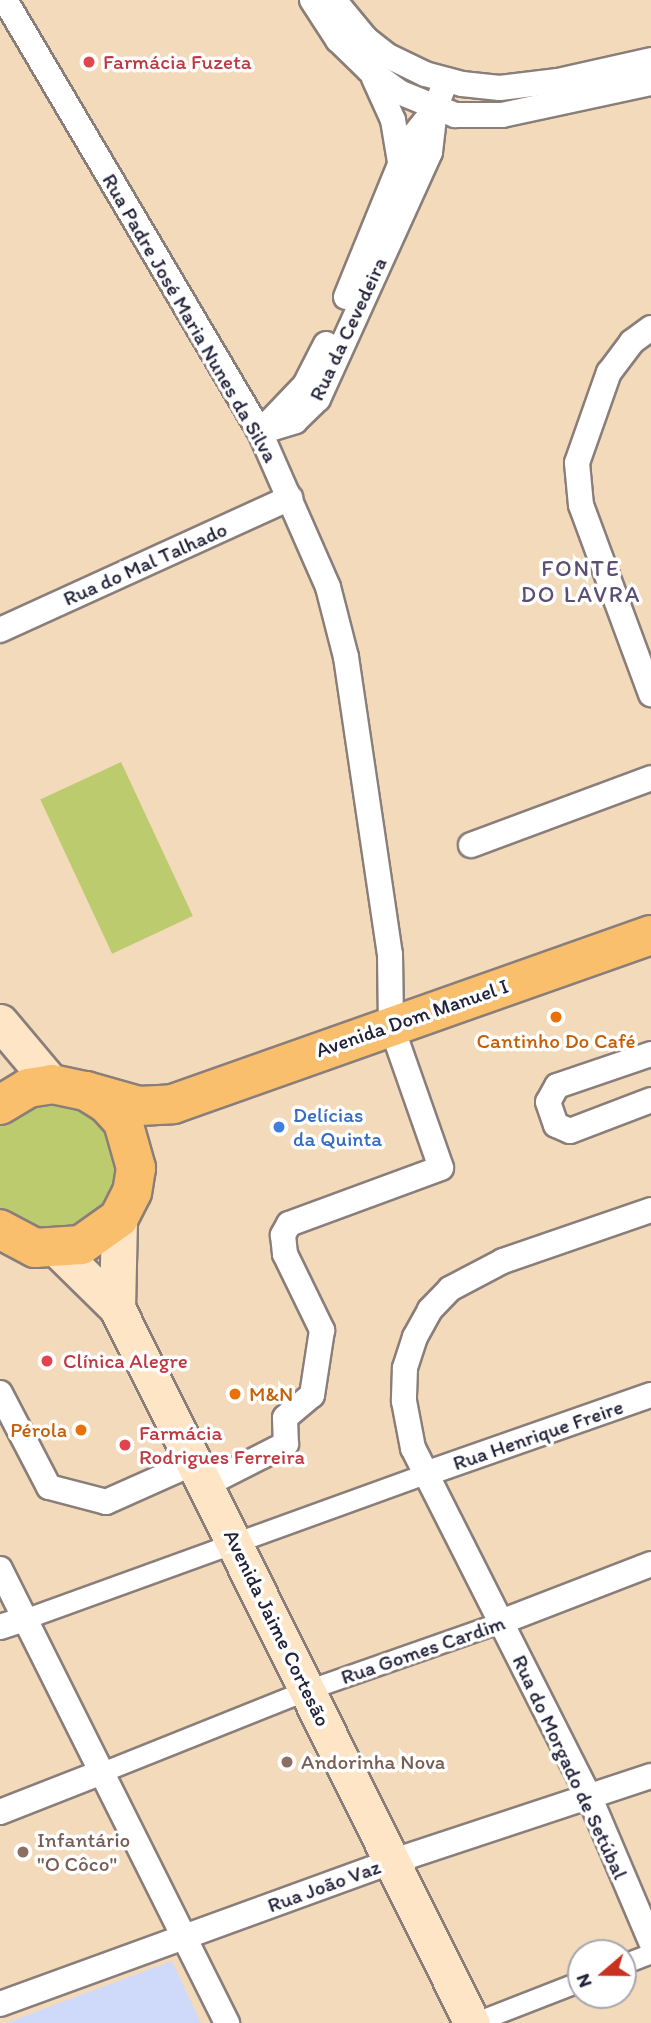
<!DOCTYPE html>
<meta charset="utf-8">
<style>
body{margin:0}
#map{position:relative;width:651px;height:2023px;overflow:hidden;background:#f2daba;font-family:Itim,sans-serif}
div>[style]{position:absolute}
.built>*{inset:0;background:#cfdafa}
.green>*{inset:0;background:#bbcb6d;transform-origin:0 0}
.roads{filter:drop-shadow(2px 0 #8a7e7a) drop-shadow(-2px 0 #8a7e7a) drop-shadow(0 2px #8a7e7a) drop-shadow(0 -2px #8a7e7a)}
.pedestrian>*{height:19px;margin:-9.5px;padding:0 9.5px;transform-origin:9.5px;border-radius:9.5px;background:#fff}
.minor>*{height:24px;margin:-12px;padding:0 12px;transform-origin:12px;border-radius:12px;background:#fff}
.secondary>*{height:35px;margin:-17.5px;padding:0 17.5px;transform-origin:17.5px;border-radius:17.5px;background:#fde5c5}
.primary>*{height:38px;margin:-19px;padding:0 19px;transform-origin:19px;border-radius:19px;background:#f9bf6d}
.dots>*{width:19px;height:19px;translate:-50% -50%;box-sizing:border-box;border:4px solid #fff;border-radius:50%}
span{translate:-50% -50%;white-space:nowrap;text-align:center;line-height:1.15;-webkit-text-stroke:7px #fff;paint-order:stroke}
.health-label{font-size:21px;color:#be3a42}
.left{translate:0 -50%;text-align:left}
.street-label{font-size:21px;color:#22223b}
.food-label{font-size:21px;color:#c56008}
.right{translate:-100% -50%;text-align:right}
.shop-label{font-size:21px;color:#366cbe}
.education-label{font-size:21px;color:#785e54}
.neighbourhood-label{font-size:23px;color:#5a4e75;letter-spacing:2px}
.north{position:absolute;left:567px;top:1939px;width:70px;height:70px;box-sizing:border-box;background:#fff;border:2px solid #a7a7b1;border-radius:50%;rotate:250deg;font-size:19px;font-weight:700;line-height:28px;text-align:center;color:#22223b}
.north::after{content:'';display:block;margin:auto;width:24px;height:32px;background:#c8321e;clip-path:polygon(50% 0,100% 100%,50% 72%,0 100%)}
</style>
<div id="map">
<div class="built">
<i style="clip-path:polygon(172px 1961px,201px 2023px,6px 2023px)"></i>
</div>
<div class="green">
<i style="left:121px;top:762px;width:170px;height:89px;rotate:65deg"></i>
<i style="clip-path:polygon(64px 1100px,103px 1123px,119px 1164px,117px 1186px,107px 1207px,91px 1222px,49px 1235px,0 1211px,0 1122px,20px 1106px)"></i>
</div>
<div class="roads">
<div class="pedestrian">
<i style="left:27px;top:1618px;width:423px;rotate:-19.9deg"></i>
<i style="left:102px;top:1772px;width:221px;rotate:-21.8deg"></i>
<i style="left:307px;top:1690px;width:206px;rotate:-19.3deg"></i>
<i style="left:623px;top:1964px;width:30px;rotate:-21deg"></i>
<i style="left:473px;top:2023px;width:116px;rotate:-21.3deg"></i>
</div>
<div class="minor">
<i style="left:5px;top:0;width:502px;rotate:59.45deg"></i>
<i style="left:260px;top:432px;width:169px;rotate:66.3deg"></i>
<i style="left:328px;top:587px;width:72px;rotate:75.6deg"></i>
<i style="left:346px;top:657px;width:300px;rotate:81.6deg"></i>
<i style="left:390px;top:954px;width:71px;rotate:89.2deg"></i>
<i style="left:391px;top:1025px;width:151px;rotate:70.7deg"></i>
<i style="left:441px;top:1168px;width:162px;rotate:159.8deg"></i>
<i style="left:289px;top:1224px;width:13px;rotate:119deg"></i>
<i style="left:283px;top:1235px;width:19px;rotate:84deg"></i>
<i style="left:285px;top:1254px;width:85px;rotate:64deg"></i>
<i style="left:322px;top:1330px;width:66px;rotate:98.7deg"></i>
<i style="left:312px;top:1395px;width:35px;rotate:140deg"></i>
<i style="left:285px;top:1418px;width:26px;rotate:88deg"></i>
<i style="left:286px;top:1444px;width:89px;rotate:153.1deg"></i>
<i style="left:312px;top:0;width:48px;rotate:57deg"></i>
<i style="left:338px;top:40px;width:43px;rotate:44.1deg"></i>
<i style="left:369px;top:70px;width:37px;rotate:36deg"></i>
<i style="left:399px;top:92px;width:61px;rotate:22.3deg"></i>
<i style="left:455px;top:115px;width:47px"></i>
<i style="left:502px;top:115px;width:152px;rotate:-12.1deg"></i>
<i style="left:334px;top:0;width:50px;rotate:50.6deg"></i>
<i style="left:366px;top:39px;width:28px;rotate:38deg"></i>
<i style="left:388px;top:56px;width:41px;rotate:25.9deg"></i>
<i style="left:425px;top:74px;width:38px;rotate:15deg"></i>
<i style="left:462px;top:84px;width:38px;rotate:6deg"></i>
<i style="left:500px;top:88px;width:58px;rotate:-6.9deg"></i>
<i style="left:558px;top:81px;width:95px;rotate:-12.7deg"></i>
<i style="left:374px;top:78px;width:46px;rotate:65.7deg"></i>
<i style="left:393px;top:120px;width:43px;rotate:80.5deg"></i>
<i style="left:346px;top:297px;width:170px;rotate:-67.8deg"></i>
<i style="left:410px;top:140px;width:40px;rotate:-51deg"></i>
<i style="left:651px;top:328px;width:24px;rotate:144deg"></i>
<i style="left:632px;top:342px;width:38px;rotate:127deg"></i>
<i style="left:609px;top:372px;width:96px;rotate:109.4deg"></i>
<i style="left:577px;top:463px;width:42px;rotate:84.6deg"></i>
<i style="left:581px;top:505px;width:202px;rotate:69.7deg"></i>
<i style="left:261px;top:431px;width:64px;rotate:-46.3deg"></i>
<i style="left:305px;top:385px;width:46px;rotate:-62.9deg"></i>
<i style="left:260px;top:432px;width:37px;rotate:-17deg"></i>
<i style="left:295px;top:421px;width:32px;rotate:-44deg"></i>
<i style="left:318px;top:399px;width:271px;rotate:-65.6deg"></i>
<i style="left:430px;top:152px;width:43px;rotate:-83.4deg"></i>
<i style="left:435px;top:109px;width:31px;rotate:-69deg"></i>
<i style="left:0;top:630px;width:319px;rotate:-24.5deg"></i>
<i style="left:471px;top:845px;width:192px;rotate:-20.4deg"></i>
<i style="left:651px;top:1054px;width:99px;rotate:161.2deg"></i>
<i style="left:557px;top:1086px;width:18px;rotate:119deg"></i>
<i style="left:548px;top:1102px;width:24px;rotate:71deg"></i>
<i style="left:556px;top:1125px;width:15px;rotate:23deg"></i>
<i style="left:570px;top:1131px;width:87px;rotate:-20.9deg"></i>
<i style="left:651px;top:1210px;width:157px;rotate:161deg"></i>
<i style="left:503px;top:1261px;width:60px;rotate:152.2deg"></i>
<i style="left:450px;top:1289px;width:29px;rotate:134deg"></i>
<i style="left:430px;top:1310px;width:31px;rotate:119deg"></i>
<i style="left:415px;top:1337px;width:33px;rotate:108deg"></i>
<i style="left:405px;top:1368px;width:33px;rotate:92deg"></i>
<i style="left:404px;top:1401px;width:48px;rotate:79.2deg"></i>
<i style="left:413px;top:1448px;width:392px;rotate:63.2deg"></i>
<i style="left:590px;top:1798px;width:156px;rotate:67deg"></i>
<i style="left:0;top:1393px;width:106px;rotate:62.5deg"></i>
<i style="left:49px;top:1487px;width:59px;rotate:14.7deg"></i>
<i style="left:106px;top:1502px;width:98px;rotate:-24deg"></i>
<i style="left:425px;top:1474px;width:239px;rotate:-19.3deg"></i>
<i style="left:0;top:1569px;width:508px;rotate:63.43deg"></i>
<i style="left:501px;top:1622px;width:161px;rotate:-21.1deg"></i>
<i style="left:0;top:1627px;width:28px;rotate:-18deg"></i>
<i style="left:0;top:1812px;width:110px;rotate:-21.4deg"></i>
<i style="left:0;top:2004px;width:416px;rotate:-20deg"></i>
<i style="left:391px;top:1862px;width:274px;rotate:-18.3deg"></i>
</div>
<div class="secondary">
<i style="left:0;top:1022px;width:81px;rotate:50deg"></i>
<i style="left:58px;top:1250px;width:83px;rotate:44.5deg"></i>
<i style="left:117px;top:1308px;width:798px;rotate:63.6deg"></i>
<i style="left:117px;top:1308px;width:90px;rotate:-88.7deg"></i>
</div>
<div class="primary">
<i style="left:86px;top:1091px;width:55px;rotate:15.8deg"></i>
<i style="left:139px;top:1106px;width:34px;rotate:-3deg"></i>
<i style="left:173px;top:1104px;width:507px;rotate:-19.47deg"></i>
<i style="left:0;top:1105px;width:33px;rotate:-31deg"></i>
<i style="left:28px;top:1088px;width:24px;rotate:-9deg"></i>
<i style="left:52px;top:1084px;width:35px;rotate:12deg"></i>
<i style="left:86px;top:1091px;width:25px;rotate:32deg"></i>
<i style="left:107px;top:1104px;width:24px;rotate:48deg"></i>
<i style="left:123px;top:1122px;width:48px;rotate:74.2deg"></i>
<i style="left:136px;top:1168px;width:24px;rotate:99deg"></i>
<i style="left:132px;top:1192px;width:29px;rotate:117deg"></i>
<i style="left:119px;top:1218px;width:47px;rotate:144.6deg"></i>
<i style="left:81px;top:1245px;width:46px;rotate:176.3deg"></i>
<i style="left:35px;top:1248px;width:40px;rotate:-152deg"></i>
</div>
</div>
<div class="dots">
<i style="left:89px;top:62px;background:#e0444e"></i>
<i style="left:556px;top:1017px;background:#e8710a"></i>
<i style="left:279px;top:1127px;background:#3f7fe0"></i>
<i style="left:47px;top:1361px;background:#e0444e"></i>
<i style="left:235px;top:1394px;background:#e8710a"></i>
<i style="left:81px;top:1430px;background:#e8710a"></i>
<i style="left:125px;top:1445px;background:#e0444e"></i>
<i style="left:287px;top:1762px;background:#8d6e63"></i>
<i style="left:23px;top:1852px;background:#8d6e63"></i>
</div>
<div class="health-label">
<span class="left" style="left:103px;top:62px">Farmácia Fuzeta</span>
<span class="left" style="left:63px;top:1361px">Clínica Alegre</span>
<span class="left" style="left:139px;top:1445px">Farmácia<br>Rodrigues Ferreira</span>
</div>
<div class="street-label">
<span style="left:190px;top:318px;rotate:60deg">Rua Padre José Maria Nunes da Silva</span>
<span style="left:348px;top:329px;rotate:-65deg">Rua da Cevedeira</span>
<span style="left:145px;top:564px;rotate:-24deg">Rua do Mal Talhado</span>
<span style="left:412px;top:1018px;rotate:-19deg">Avenida Dom Manuel I</span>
<span style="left:538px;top:1435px;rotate:-19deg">Rua Henrique Freire</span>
<span style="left:277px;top:1628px;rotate:64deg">Avenida Jaime Cortesão</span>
<span style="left:423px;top:1650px;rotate:-19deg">Rua Gomes Cardim</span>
<span style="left:570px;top:1767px;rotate:65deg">Rua do Morgado de Setúbal</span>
<span style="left:324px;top:1886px;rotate:-20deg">Rua João Vaz</span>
</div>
<div class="food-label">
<span style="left:556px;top:1041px">Cantinho Do Café</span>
<span class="left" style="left:249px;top:1394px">M&amp;N</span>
<span class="right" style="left:67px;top:1430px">Pérola</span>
</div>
<div class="shop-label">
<span class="left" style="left:293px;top:1127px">Delícias<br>da Quinta</span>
</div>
<div class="education-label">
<span class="left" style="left:301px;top:1762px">Andorinha Nova</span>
<span class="left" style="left:37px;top:1852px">Infantário<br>"O Côco"</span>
</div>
<div class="neighbourhood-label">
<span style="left:581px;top:581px">FONTE<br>DO LAVRA</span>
</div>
<div class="north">N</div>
</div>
